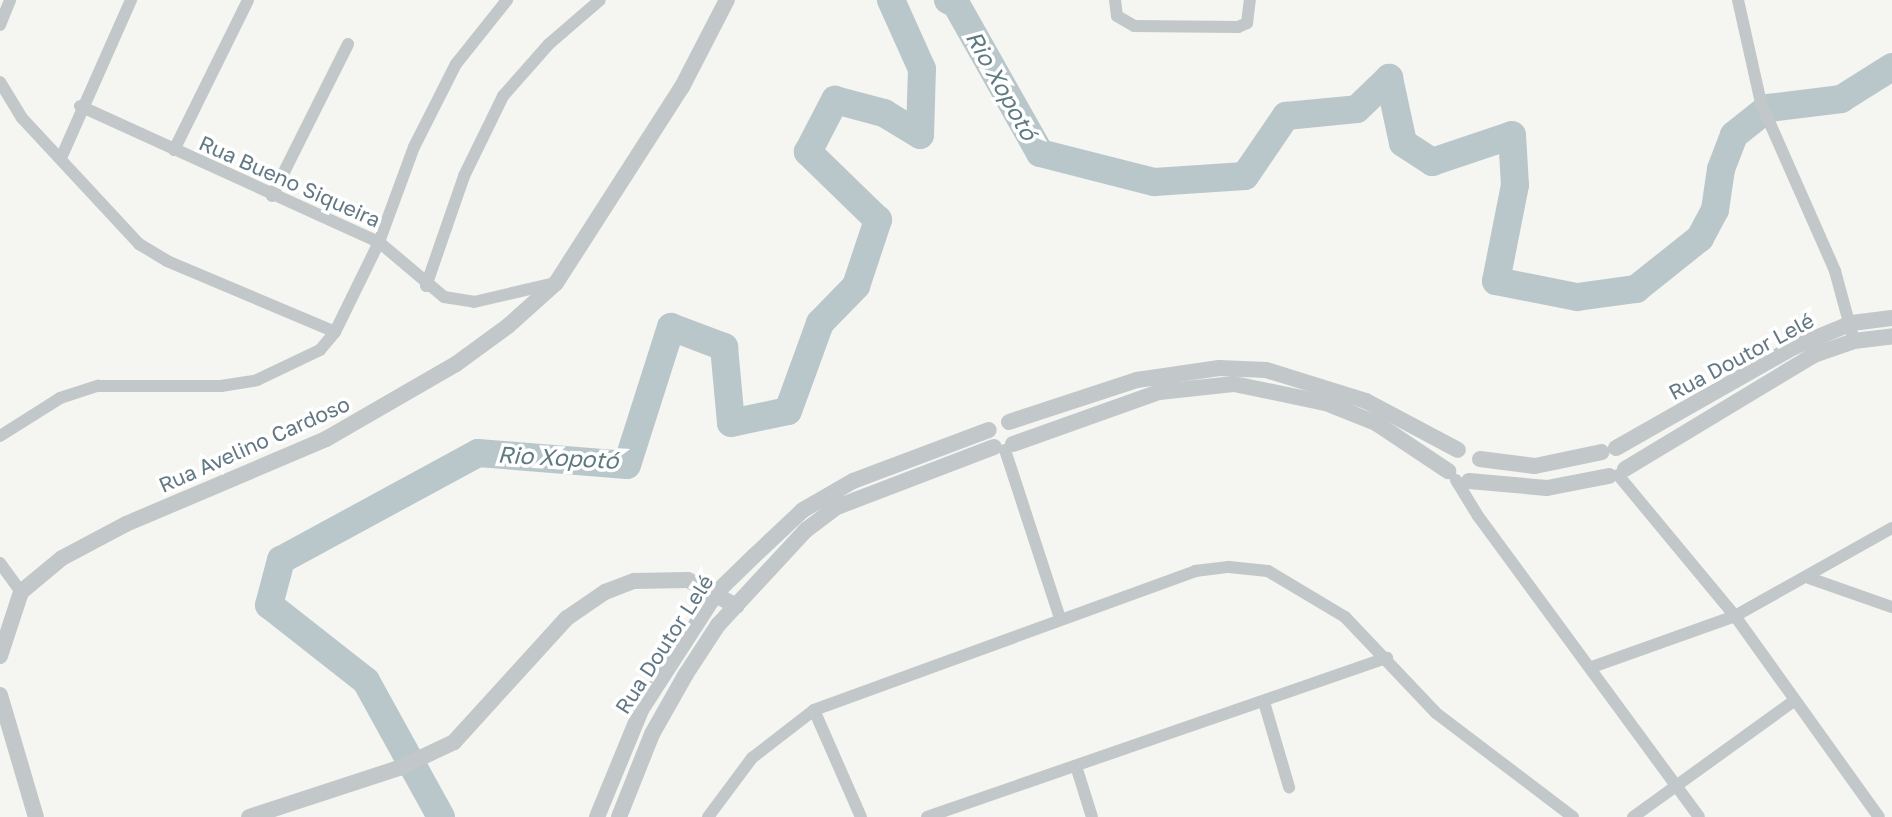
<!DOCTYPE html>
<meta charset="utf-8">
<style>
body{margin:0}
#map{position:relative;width:1892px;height:817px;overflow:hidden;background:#f5f5f1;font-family:"Golos Text",sans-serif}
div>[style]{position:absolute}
.river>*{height:28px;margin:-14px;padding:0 14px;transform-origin:14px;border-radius:14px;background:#b9c7cb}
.minor>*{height:12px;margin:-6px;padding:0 6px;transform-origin:6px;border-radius:6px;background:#c2c7c9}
.tertiary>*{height:16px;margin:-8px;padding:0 8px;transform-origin:8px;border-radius:8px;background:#c2c7c9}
span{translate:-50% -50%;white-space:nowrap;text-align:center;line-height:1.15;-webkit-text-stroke:7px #fff;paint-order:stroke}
.street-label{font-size:21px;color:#627884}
.water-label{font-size:23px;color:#5e7b81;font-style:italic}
</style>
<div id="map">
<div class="river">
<i style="left:948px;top:0;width:9px;rotate:27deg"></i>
<i style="left:956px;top:4px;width:171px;rotate:60.6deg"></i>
<i style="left:1040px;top:153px;width:118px;rotate:14.3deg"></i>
<i style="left:1154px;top:182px;width:91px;rotate:-3.8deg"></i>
<i style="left:1245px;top:176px;width:73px;rotate:-55.7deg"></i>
<i style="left:1286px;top:116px;width:71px;rotate:-5.6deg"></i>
<i style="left:1357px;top:109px;width:45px;rotate:-44.1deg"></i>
<i style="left:1389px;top:78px;width:66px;rotate:77.8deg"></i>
<i style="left:1403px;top:143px;width:35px;rotate:33deg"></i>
<i style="left:1432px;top:162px;width:84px;rotate:-18.6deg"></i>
<i style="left:1512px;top:135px;width:50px;rotate:86.6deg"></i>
<i style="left:1515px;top:185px;width:98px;rotate:101.2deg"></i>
<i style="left:1496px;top:281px;width:83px;rotate:11.2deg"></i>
<i style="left:1577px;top:297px;width:60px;rotate:-7.7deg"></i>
<i style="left:1636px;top:289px;width:82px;rotate:-38.6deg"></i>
<i style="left:1700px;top:238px;width:32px;rotate:-62deg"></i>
<i style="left:1715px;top:210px;width:41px;rotate:-81.7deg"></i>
<i style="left:1721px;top:169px;width:36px;rotate:-69deg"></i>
<i style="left:1734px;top:135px;width:43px;rotate:-38.5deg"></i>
<i style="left:1768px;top:108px;width:74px;rotate:-7deg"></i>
<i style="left:1841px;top:99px;width:60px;rotate:-32.1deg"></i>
<i style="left:441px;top:817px;width:155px;rotate:-118.9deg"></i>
<i style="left:366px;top:681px;width:123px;rotate:-141.9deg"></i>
<i style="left:269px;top:605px;width:47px;rotate:-75.1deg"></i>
<i style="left:281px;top:560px;width:224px;rotate:-28.5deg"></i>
<i style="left:478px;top:453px;width:149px;rotate:4.6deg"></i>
<i style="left:627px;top:465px;width:145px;rotate:-72.3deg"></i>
<i style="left:671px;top:327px;width:57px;rotate:20.7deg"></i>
<i style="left:724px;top:347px;width:76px;rotate:84.7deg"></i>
<i style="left:731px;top:423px;width:58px;rotate:-11.9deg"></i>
<i style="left:788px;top:411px;width:94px;rotate:-70deg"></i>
<i style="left:820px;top:323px;width:52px;rotate:-45.8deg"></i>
<i style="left:856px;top:286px;width:70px;rotate:-71.6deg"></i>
<i style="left:878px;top:220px;width:98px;rotate:-135.8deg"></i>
<i style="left:808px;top:152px;width:59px;rotate:-62.6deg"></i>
<i style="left:835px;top:100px;width:51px;rotate:14.9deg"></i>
<i style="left:884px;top:113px;width:42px;rotate:31.4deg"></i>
<i style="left:920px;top:135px;width:66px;rotate:-88.3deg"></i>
<i style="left:922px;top:69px;width:76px;rotate:-114.2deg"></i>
</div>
<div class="minor">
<i style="left:1115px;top:0;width:16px;rotate:83deg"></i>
<i style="left:1117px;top:16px;width:20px;rotate:30deg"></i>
<i style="left:1134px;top:26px;width:104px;rotate:0.6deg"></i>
<i style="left:1238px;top:27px;width:10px;rotate:-24deg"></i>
<i style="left:1247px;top:23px;width:23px;rotate:-83deg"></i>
<i style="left:1738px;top:0;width:106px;rotate:77.4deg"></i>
<i style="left:1761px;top:103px;width:184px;rotate:66.2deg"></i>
<i style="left:1835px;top:271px;width:73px;rotate:74.8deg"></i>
<i style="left:0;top:25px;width:27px;rotate:-68deg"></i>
<i style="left:0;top:82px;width:42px;rotate:58.6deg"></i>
<i style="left:22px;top:118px;width:172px;rotate:47.1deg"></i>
<i style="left:139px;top:244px;width:33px;rotate:31deg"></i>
<i style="left:167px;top:261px;width:182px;rotate:22.9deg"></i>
<i style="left:80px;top:106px;width:328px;rotate:24.5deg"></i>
<i style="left:379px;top:242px;width:85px;rotate:40.2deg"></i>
<i style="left:444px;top:297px;width:30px;rotate:9deg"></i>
<i style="left:474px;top:302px;width:83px;rotate:-13.2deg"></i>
<i style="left:174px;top:150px;width:167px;rotate:-63.7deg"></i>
<i style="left:61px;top:158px;width:173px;rotate:-66.1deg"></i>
<i style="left:272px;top:196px;width:170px;rotate:-63.4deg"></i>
<i style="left:426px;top:286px;width:116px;rotate:-70.9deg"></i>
<i style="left:464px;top:176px;width:89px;rotate:-64deg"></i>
<i style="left:503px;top:96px;width:69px;rotate:-48.5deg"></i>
<i style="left:549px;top:44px;width:67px;rotate:-40.8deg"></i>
<i style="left:0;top:436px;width:71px;rotate:-32.3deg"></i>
<i style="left:60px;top:398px;width:40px;rotate:-18deg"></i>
<i style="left:98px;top:386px;width:123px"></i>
<i style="left:221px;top:386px;width:36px;rotate:-9deg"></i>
<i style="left:257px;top:380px;width:70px;rotate:-25.5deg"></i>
<i style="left:320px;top:350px;width:23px;rotate:-50deg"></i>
<i style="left:335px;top:332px;width:100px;rotate:-63.9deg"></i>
<i style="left:379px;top:242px;width:101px;rotate:-69.8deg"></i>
<i style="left:414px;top:147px;width:93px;rotate:-63.2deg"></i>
<i style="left:456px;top:64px;width:82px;rotate:-51.4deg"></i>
<i style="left:1005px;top:450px;width:177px;rotate:71.9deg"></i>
<i style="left:1618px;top:475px;width:183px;rotate:50.3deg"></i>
<i style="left:1735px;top:616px;width:247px;rotate:54.4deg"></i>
<i style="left:1456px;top:480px;width:42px;rotate:58.6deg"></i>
<i style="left:1478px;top:516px;width:373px;rotate:53.7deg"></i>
<i style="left:0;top:563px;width:36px;rotate:54deg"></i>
<i style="left:1809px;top:578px;width:88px;rotate:19.3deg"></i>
<i style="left:1592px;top:667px;width:152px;rotate:-19.6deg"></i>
<i style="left:1735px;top:616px;width:180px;rotate:-29.3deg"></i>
<i style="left:1264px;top:702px;width:89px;rotate:73.6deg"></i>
<i style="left:814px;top:710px;width:117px;rotate:66.3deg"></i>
<i style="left:1076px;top:766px;width:53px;rotate:72.6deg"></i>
<i style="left:708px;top:817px;width:74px;rotate:-53.3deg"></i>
<i style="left:752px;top:758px;width:78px;rotate:-37.7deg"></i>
<i style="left:814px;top:710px;width:406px;rotate:-20deg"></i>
<i style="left:1195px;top:571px;width:34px;rotate:-7deg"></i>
<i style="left:1229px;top:567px;width:39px;rotate:6deg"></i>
<i style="left:1268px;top:571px;width:90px;rotate:30.9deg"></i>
<i style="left:1345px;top:617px;width:132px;rotate:46.5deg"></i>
<i style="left:1436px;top:713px;width:172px;rotate:37.2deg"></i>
<i style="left:927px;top:817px;width:487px;rotate:-19.1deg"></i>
<i style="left:1633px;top:817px;width:198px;rotate:-35.8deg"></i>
</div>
<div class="tertiary">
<i style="left:1009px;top:422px;width:135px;rotate:-18.2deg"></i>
<i style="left:1137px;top:380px;width:83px;rotate:-8.3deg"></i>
<i style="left:1219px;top:368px;width:47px;rotate:2.4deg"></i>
<i style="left:1266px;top:370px;width:105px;rotate:17.2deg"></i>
<i style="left:1366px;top:401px;width:104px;rotate:28deg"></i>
<i style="left:1013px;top:444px;width:155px;rotate:-19.6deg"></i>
<i style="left:1159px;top:392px;width:75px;rotate:-6.1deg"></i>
<i style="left:1234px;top:384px;width:94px;rotate:11.7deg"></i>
<i style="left:1326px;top:403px;width:54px;rotate:21.8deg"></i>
<i style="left:1376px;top:423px;width:87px;rotate:33.7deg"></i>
<i style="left:1616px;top:448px;width:205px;rotate:-29.6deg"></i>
<i style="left:1794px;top:347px;width:63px;rotate:-22.5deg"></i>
<i style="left:1852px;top:323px;width:40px;rotate:-7.1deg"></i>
<i style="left:1480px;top:459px;width:55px;rotate:7.3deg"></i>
<i style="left:1535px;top:466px;width:68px;rotate:-11.8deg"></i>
<i style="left:1625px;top:469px;width:221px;rotate:-31.1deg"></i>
<i style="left:1814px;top:355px;width:42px;rotate:-19.3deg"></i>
<i style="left:1854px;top:341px;width:38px;rotate:-7deg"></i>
<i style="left:1469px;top:481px;width:78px;rotate:5.1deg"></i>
<i style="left:1547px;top:488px;width:63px;rotate:-11deg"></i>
<i style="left:0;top:656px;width:67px;rotate:-71.8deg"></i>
<i style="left:21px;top:592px;width:53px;rotate:-39.7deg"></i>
<i style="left:62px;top:558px;width:72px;rotate:-28deg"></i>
<i style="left:126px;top:524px;width:217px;rotate:-23deg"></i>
<i style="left:326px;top:439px;width:150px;rotate:-30deg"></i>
<i style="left:456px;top:364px;width:64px;rotate:-36.2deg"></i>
<i style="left:508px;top:326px;width:64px;rotate:-41.9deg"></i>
<i style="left:556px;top:283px;width:233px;rotate:-57.3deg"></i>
<i style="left:682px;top:87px;width:98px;rotate:-62.7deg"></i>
<i style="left:0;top:695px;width:127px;rotate:73.6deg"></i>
<i style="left:249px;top:817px;width:158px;rotate:-18.1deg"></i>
<i style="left:399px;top:768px;width:61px;rotate:-25.3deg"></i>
<i style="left:454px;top:742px;width:168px;rotate:-47.7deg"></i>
<i style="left:567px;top:618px;width:46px;rotate:-34.4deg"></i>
<i style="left:605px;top:592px;width:31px;rotate:-21deg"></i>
<i style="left:634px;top:581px;width:54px;rotate:-1.1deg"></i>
<i style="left:688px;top:580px;width:55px;rotate:28.4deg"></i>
<i style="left:597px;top:817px;width:116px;rotate:-67.6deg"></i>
<i style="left:641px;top:710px;width:140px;rotate:-57.2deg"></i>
<i style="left:717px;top:592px;width:52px;rotate:-44.2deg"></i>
<i style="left:754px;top:556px;width:67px;rotate:-43.2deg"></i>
<i style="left:803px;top:510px;width:58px;rotate:-30.1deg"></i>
<i style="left:853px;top:481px;width:145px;rotate:-20.6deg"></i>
<i style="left:619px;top:817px;width:89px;rotate:-68.3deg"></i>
<i style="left:652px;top:734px;width:69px;rotate:-60.5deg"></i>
<i style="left:686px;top:674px;width:59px;rotate:-56.9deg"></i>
<i style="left:718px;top:625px;width:129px;rotate:-47.2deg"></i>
<i style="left:806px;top:530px;width:39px;rotate:-37deg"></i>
<i style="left:837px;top:507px;width:168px;rotate:-20.9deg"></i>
</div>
<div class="street-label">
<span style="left:290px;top:181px;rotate:24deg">Rua Bueno Siqueira</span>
<span style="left:1741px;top:356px;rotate:-28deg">Rua Doutor Lelé</span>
<span style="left:254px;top:444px;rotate:-24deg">Rua Avelino Cardoso</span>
<span style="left:664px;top:644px;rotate:-57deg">Rua Doutor Lelé</span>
</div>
<div class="water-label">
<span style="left:1002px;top:85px;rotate:61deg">Rio Xopotó</span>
<span style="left:558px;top:457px;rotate:3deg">Rio Xopotó</span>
</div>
</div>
